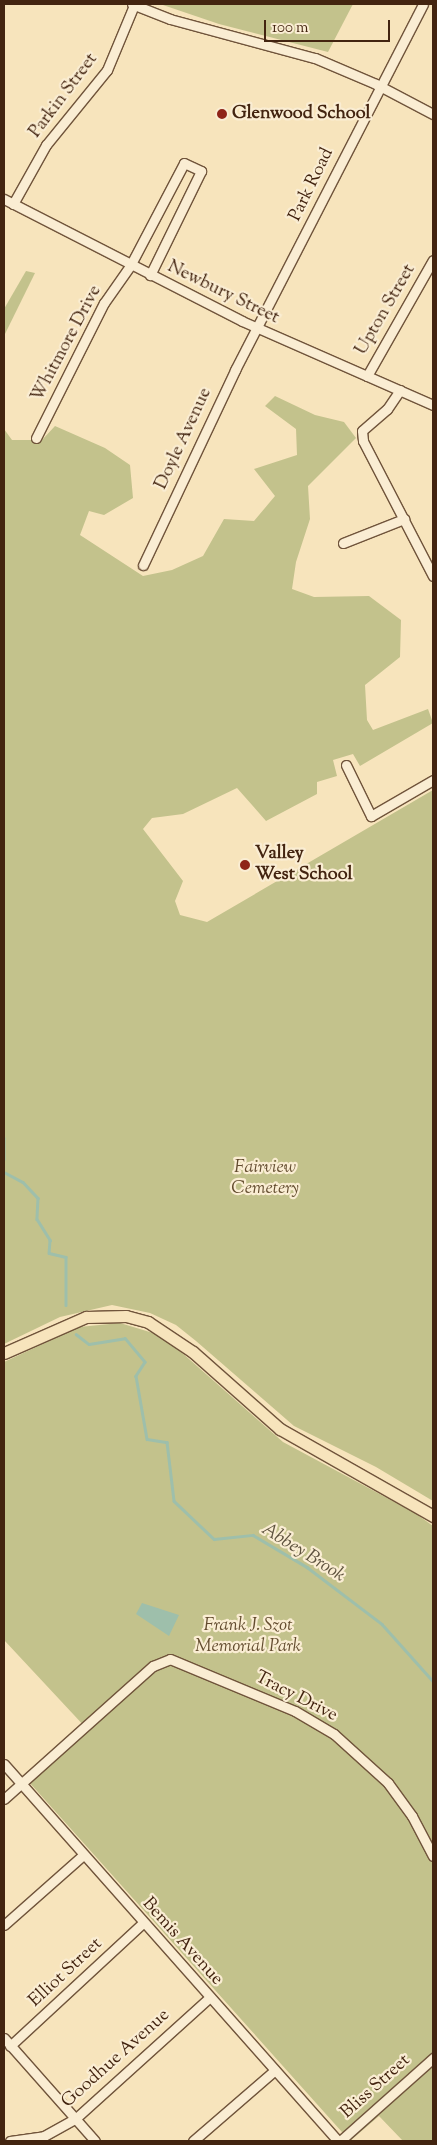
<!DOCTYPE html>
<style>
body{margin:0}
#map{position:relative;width:437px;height:2145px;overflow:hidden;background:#f7e4bc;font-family:"Sorts Mill Goudy",serif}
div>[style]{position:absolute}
.green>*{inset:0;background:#c3c28c}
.water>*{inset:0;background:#9ebfab}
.stream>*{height:2.5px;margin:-1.25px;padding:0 1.25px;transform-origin:1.25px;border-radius:1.25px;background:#9ebfab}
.roads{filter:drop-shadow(1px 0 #70543b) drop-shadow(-1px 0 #70543b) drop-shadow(0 1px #70543b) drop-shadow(0 -1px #70543b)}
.minor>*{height:9px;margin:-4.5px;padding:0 4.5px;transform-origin:4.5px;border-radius:4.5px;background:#faedd3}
.major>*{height:11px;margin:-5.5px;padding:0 5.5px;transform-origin:5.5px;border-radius:5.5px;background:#f7e4bc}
.dots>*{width:14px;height:14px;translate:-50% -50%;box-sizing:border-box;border:2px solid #faedd3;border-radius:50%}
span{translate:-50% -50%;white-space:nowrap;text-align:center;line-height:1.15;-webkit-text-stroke:4.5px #faedd3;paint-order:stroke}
.street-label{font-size:18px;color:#432410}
.poi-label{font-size:18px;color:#432410;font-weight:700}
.left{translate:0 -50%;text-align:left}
.park-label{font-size:18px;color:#634c2f;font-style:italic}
.water-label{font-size:19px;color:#5e523e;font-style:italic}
.frame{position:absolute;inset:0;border:5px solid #432410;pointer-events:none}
.scale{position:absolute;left:264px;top:20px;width:126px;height:22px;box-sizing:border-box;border:2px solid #432410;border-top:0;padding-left:6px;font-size:15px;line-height:18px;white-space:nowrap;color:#432410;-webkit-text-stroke:4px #faedd3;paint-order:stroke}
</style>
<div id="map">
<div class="green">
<i style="clip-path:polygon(160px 4px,353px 4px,328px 52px,219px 24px)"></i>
<i style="clip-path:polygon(26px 271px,35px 273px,4px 336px,4px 309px)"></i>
<i style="clip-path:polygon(275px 396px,315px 415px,344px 422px,356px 438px,308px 486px,310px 519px,296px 562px,292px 589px,314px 597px,369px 596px,401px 620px,400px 657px,365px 685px,367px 720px,373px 730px,428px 709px,433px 723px,360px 766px,353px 754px,333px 760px,337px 776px,317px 782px,317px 794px,266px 821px,237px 788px,183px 814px,152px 818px,143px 829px,183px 881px,175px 901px,180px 915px,207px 922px,433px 790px,433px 1501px,376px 1467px,294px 1426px,196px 1341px,176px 1325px,150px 1313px,112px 1305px,60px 1317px,4px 1344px,4px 429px,12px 440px,42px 440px,55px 426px,105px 448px,130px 465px,133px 498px,104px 515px,89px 511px,80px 535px,143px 576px,172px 570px,203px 556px,224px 519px,254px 521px,275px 496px,254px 469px,297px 455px,296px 429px,265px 406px)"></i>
<i style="clip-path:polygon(120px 1323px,163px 1336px,283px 1442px,415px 1513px,433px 1526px,433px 2141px,403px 2141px,379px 2116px,350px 2141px,29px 1782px,87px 1729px,4px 1640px,4px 1362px,79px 1327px)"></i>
</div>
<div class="water">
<i style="clip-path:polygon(142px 1603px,179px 1615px,169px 1636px,136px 1614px)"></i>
</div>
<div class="stream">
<i style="left:4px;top:1138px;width:21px;rotate:90deg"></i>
<i style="left:4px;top:1172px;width:21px;rotate:28deg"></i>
<i style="left:23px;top:1182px;width:22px;rotate:47deg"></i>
<i style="left:38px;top:1198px;width:21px;rotate:93deg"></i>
<i style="left:37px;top:1219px;width:25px;rotate:58deg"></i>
<i style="left:50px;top:1240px;width:13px;rotate:94deg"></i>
<i style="left:49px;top:1253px;width:17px;rotate:13deg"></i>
<i style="left:66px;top:1257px;width:48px;rotate:90deg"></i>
<i style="left:76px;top:1334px;width:16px;rotate:38deg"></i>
<i style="left:89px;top:1344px;width:36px;rotate:-9deg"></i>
<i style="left:125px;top:1338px;width:31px;rotate:50deg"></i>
<i style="left:145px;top:1362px;width:17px;rotate:123deg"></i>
<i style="left:136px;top:1376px;width:64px;rotate:80.1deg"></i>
<i style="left:147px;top:1439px;width:20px;rotate:9deg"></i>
<i style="left:167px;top:1442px;width:59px;rotate:83.2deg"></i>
<i style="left:174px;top:1501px;width:55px;rotate:43.5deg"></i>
<i style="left:214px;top:1539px;width:39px;rotate:-6deg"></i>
<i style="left:253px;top:1535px;width:63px;rotate:30.7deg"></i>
<i style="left:307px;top:1567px;width:94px;rotate:37.2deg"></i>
<i style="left:382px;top:1624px;width:76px;rotate:48.2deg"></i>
</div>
<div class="roads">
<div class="minor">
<i style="left:132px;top:4px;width:41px;rotate:21.5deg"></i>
<i style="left:170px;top:19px;width:150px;rotate:15.1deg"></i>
<i style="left:315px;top:58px;width:66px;rotate:23.1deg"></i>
<i style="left:376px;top:84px;width:64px;rotate:27.8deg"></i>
<i style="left:4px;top:199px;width:267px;rotate:27.1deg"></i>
<i style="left:242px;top:321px;width:209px;rotate:23.7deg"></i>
<i style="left:13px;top:204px;width:68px;rotate:-60.8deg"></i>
<i style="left:46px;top:145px;width:97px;rotate:-50.9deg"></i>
<i style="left:107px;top:70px;width:70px;rotate:-67.4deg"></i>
<i style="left:367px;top:376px;width:133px;rotate:-60.4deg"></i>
<i style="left:400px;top:390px;width:23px;rotate:124deg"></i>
<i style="left:387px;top:409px;width:33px;rotate:139deg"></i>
<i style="left:362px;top:431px;width:10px;rotate:84deg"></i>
<i style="left:363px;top:441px;width:152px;rotate:62.6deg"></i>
<i style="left:36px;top:438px;width:151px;rotate:-63.3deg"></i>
<i style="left:104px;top:303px;width:45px;rotate:-54.9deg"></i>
<i style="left:130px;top:266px;width:116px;rotate:-62.3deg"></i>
<i style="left:184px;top:163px;width:19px;rotate:25deg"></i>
<i style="left:201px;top:171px;width:116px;rotate:116.1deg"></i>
<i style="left:343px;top:543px;width:66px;rotate:-21.5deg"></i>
<i style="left:143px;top:565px;width:216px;rotate:-64.7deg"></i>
<i style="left:235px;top:370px;width:411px;rotate:-62.8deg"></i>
<i style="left:346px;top:765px;width:57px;rotate:63.9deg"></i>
<i style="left:371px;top:816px;width:72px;rotate:-30.1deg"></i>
<i style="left:4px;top:1764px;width:504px;rotate:48.46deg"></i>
<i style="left:4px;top:1799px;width:200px;rotate:-41.8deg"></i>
<i style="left:153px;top:1666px;width:18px;rotate:-22deg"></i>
<i style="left:170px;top:1659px;width:135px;rotate:22.6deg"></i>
<i style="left:295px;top:1711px;width:45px;rotate:30.5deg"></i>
<i style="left:334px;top:1734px;width:73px;rotate:42.2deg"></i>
<i style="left:388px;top:1783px;width:41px;rotate:54deg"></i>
<i style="left:412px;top:1816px;width:45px;rotate:62.3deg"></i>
<i style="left:4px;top:1925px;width:104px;rotate:-41.5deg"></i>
<i style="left:4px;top:2038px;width:137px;rotate:48.5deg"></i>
<i style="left:10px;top:2046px;width:181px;rotate:-42.8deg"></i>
<i style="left:10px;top:2141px;width:34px;rotate:-8deg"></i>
<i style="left:44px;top:2136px;width:35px;rotate:-29deg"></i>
<i style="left:75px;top:2119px;width:182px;rotate:-42.1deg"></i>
<i style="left:193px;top:2141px;width:108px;rotate:-40.9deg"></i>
<i style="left:340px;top:2141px;width:125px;rotate:-41.7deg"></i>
</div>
<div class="major">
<i style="left:4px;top:1353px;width:90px;rotate:-23.7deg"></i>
<i style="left:86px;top:1317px;width:40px;rotate:-1.4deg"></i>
<i style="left:126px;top:1316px;width:23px;rotate:15deg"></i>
<i style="left:148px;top:1322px;width:54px;rotate:33.7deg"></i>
<i style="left:193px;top:1352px;width:116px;rotate:41.5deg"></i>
<i style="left:280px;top:1429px;width:176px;rotate:29.6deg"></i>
</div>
</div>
<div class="dots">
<i style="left:222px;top:114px;background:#8f2418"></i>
<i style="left:245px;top:865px;background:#8f2418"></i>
</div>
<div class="street-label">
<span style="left:64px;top:96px;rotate:-53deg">Parkin Street</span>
<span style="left:312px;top:185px;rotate:-64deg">Park Road</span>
<span style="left:223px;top:293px;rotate:26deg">Newbury Street</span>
<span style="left:386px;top:310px;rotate:-60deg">Upton Street</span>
<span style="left:67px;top:344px;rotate:-62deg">Whitmore Drive</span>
<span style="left:184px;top:439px;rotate:-65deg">Doyle Avenue</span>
<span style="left:296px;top:1697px;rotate:27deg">Tracy Drive</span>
<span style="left:182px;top:1942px;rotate:48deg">Bemis Avenue</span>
<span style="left:66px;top:1973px;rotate:-43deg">Elliot Street</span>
<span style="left:116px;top:2059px;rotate:-42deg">Goodhue Avenue</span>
<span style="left:376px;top:2087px;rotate:-42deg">Bliss Street</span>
</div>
<div class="poi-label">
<span class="left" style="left:232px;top:114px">Glenwood School</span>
<span class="left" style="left:255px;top:865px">Valley<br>West School</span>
</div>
<div class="park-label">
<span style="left:265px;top:1179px">Fairview<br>Cemetery</span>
<span style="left:248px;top:1637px">Frank J. Szot<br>Memorial Park</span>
</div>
<div class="water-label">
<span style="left:303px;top:1553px;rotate:32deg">Abbey Brook</span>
</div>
<div class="frame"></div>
<div class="scale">100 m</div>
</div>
